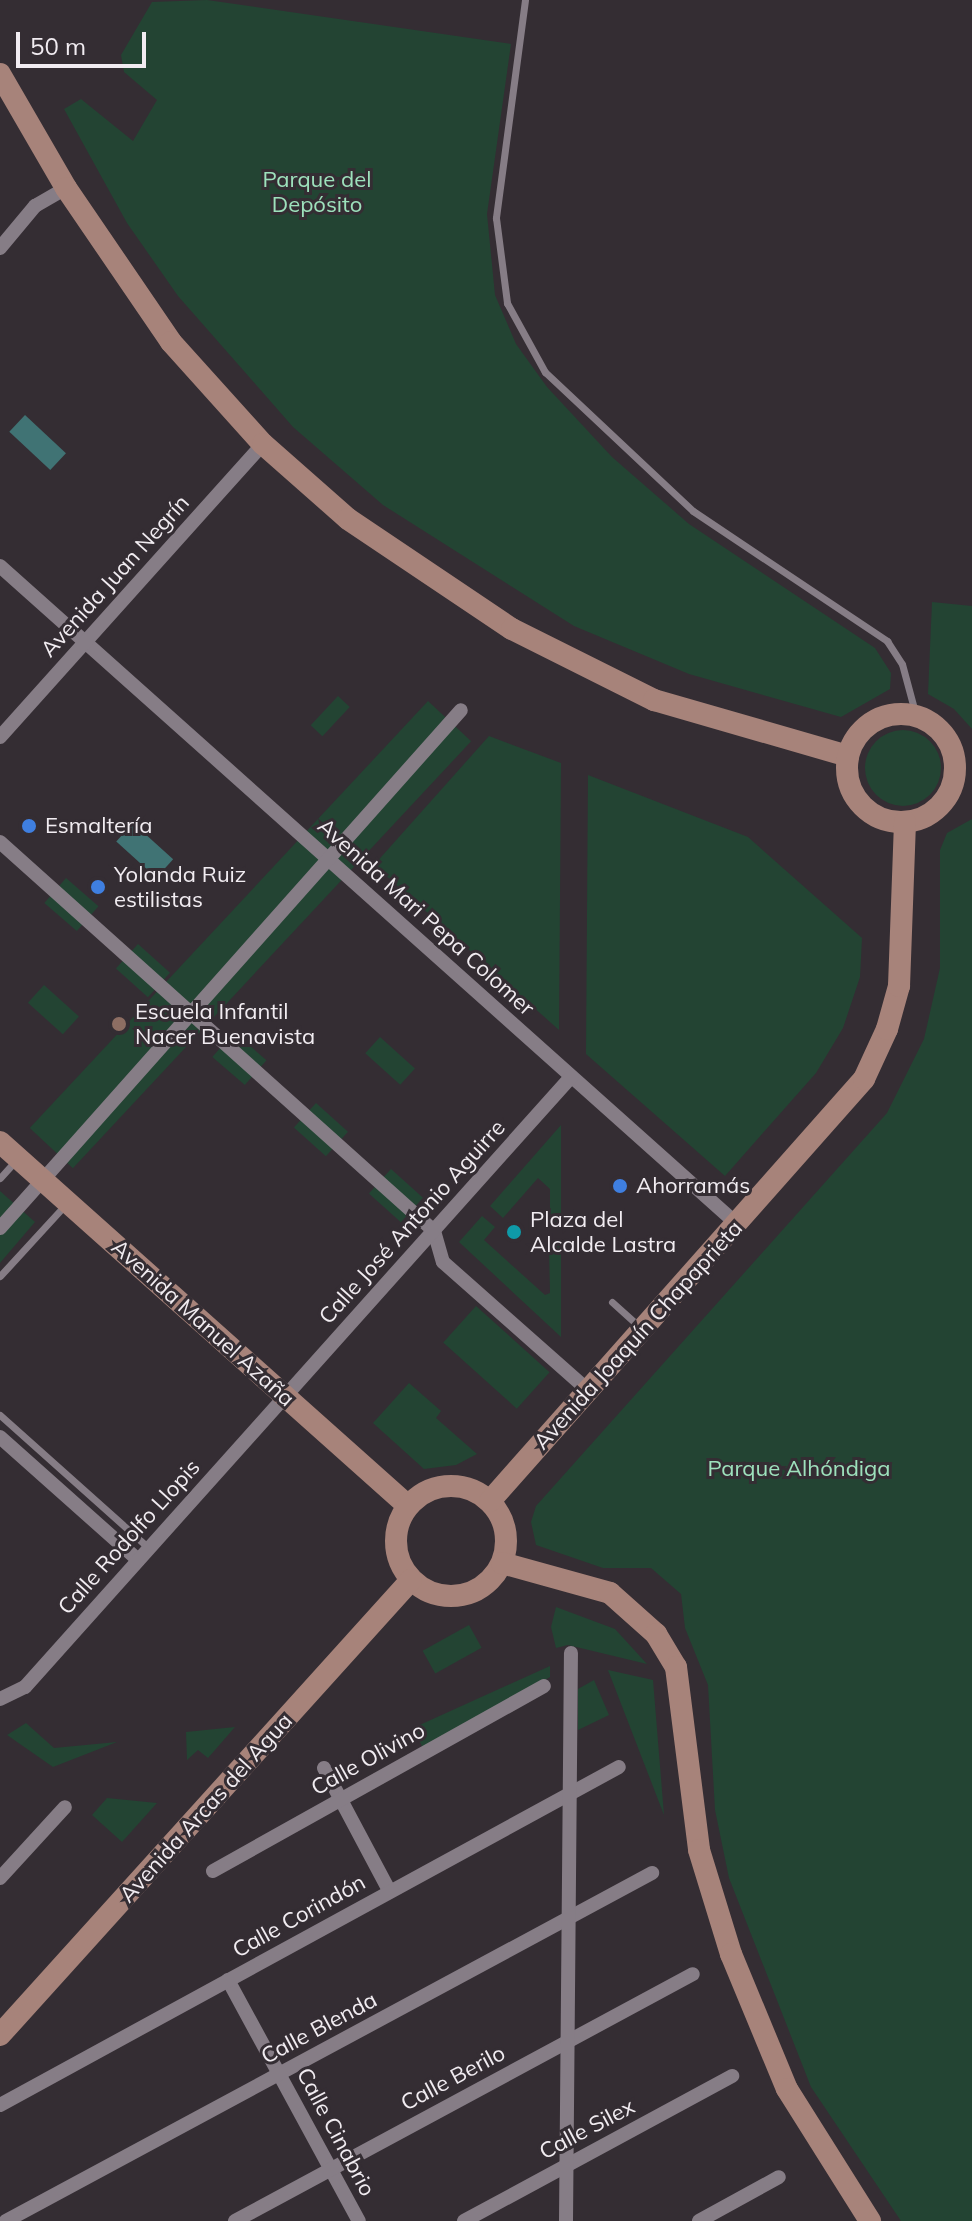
<!DOCTYPE html>
<meta charset="utf-8">
<style>
body{margin:0}
#map{position:relative;width:972px;height:2221px;overflow:hidden;background:#342d33;font-family:Mulish,sans-serif}
div>[style]{position:absolute}
.green>*{inset:0;background:#234433;transform-origin:0 0}
.round{border-radius:50%}
.water>*{inset:0;background:#407374;transform-origin:0 0}
.lane>*{height:7px;margin:-3.5px;padding:0 3.5px;transform-origin:3.5px;border-radius:3.5px;background:#867d86}
.street>*{height:14px;margin:-7px;padding:0 7px;transform-origin:7px;border-radius:7px;background:#867d86}
.secondary>*{height:22px;margin:-11px;padding:0 11px;transform-origin:11px;border-radius:11px;background:#a7837a}
.secondary>.ring{margin:-11px;padding:0;box-sizing:content-box;background:none;border:22px solid #a7837a;border-radius:50%}
.dots>*{width:22px;height:22px;translate:-50% -50%;box-sizing:border-box;border:4px solid #342d33;border-radius:50%}
span{translate:-50% -50%;white-space:nowrap;text-align:center;line-height:1.15;-webkit-text-stroke:6px #342d33;paint-order:stroke}
.park-label{font-size:22px;color:#9de1bc}
.street-label{font-size:22px;color:#f1ecf1}
.poi-label{font-size:22px;color:#f1ecf1}
.left{translate:0 -50%;text-align:left}
.scale{position:absolute;left:16px;top:32px;width:130px;height:36px;box-sizing:border-box;border:4px solid #f1ecf1;border-top:0;padding-left:10px;font-size:24px;line-height:28px;white-space:nowrap;color:#f1ecf1;-webkit-text-stroke:6px #342d33;paint-order:stroke}
</style>
<div id="map">
<div class="green">
<i style="clip-path:polygon(207px 0,511px 44px,487px 214px,495px 295px,516px 344px,547px 387px,612px 457px,689px 524px,875px 648px,891px 673px,890px 689px,841px 717px,689px 674px,574px 626px,383px 505px,293px 427px,178px 296px,127px 223px,64px 109px,81px 99px,133px 141px,157px 100px,124px 72px,121px 55px,152px 2px)"></i>
<i style="clip-path:polygon(932px 602px,972px 606px,972px 729px,954px 709px,928px 694px)"></i>
<i style="left:338px;top:696px;width:16px;height:40px;rotate:43deg"></i>
<i style="left:428px;top:701px;width:59px;height:584px;rotate:43deg"></i>
<i class="round" style="left:865px;top:730px;width:76px;height:76px"></i>
<i style="clip-path:polygon(489px 736px,561px 763px,559px 1030px,374px 865px)"></i>
<i style="clip-path:polygon(588px 775px,748px 837px,862px 938px,860px 977px,843px 1028px,816px 1073px,725px 1176px,586px 1054px)"></i>
<i style="clip-path:polygon(972px 819px,972px 2221px,901px 2221px,811px 2087px,729px 1878px,715px 1810px,708px 1685px,685px 1628px,681px 1594px,651px 1568px,603px 1568px,536px 1545px,531px 1522px,536px 1506px,887px 1113px,924px 1039px,940px 968px,940px 850px,947px 833px)"></i>
<i style="left:66px;top:878px;width:43px;height:33px;rotate:41deg"></i>
<i style="left:138px;top:944px;width:43px;height:33px;rotate:42deg"></i>
<i style="left:44px;top:985px;width:47px;height:24px;rotate:42deg"></i>
<i style="left:234px;top:1032px;width:43px;height:33px;rotate:41deg"></i>
<i style="left:380px;top:1037px;width:47px;height:22px;rotate:42deg"></i>
<i style="left:316px;top:1103px;width:43px;height:33px;rotate:42deg"></i>
<i style="clip-path:polygon(561px 1125px,561px 1222px,550px 1222px,550px 1189px,538px 1178px,503px 1218px,490px 1206px)"></i>
<i style="left:391px;top:1169px;width:43px;height:33px;rotate:42deg"></i>
<i style="clip-path:polygon(0 1191px,35px 1222px,0 1263px)"></i>
<i style="clip-path:polygon(482px 1216px,495px 1227px,484px 1240px,545px 1295px,550px 1293px,549px 1247px,561px 1246px,561px 1337px,459px 1242px)"></i>
<i style="left:476px;top:1306px;width:99px;height:49px;rotate:42deg"></i>
<i style="clip-path:polygon(409px 1383px,441px 1411px,436px 1418px,477px 1454px,456px 1465px,424px 1469px,373px 1423px)"></i>
<i style="clip-path:polygon(556px 1607px,615px 1629px,647px 1664px,568px 1645px,556px 1648px,551px 1627px)"></i>
<i style="left:469px;top:1625px;width:26px;height:53px;rotate:61deg"></i>
<i style="clip-path:polygon(550px 1666px,550px 1677px,423px 1748px,413px 1728px)"></i>
<i style="clip-path:polygon(608px 1670px,653px 1680px,664px 1815px)"></i>
<i style="clip-path:polygon(594px 1680px,609px 1715px,578px 1730px,578px 1689px)"></i>
<i style="clip-path:polygon(26px 1723px,54px 1748px,117px 1742px,53px 1767px,7px 1735px)"></i>
<i style="clip-path:polygon(235px 1727px,208px 1758px,198px 1750px,187px 1760px,186px 1732px)"></i>
<i style="clip-path:polygon(107px 1798px,157px 1803px,122px 1842px,92px 1815px)"></i>
</div>
<div class="water">
<i style="left:25px;top:415px;width:56px;height:23px;rotate:43deg"></i>
<i style="left:133px;top:823px;width:54px;height:25px;rotate:42deg"></i>
</div>
<div class="lane">
<i style="left:525px;top:0;width:220px;rotate:97.6deg"></i>
<i style="left:496px;top:218px;width:86px;rotate:82.6deg"></i>
<i style="left:507px;top:303px;width:79px;rotate:61.2deg"></i>
<i style="left:545px;top:372px;width:203px;rotate:43.2deg"></i>
<i style="left:693px;top:511px;width:234px;rotate:33.8deg"></i>
<i style="left:887px;top:641px;width:27px;rotate:57deg"></i>
<i style="left:902px;top:664px;width:54px;rotate:74.9deg"></i>
<i style="left:0;top:1178px;width:25px;rotate:-48deg"></i>
<i style="left:0;top:1276px;width:98px;rotate:-47.5deg"></i>
<i style="left:612px;top:1302px;width:36px;rotate:42deg"></i>
<i style="left:0;top:1415px;width:200px;rotate:41.8deg"></i>
</div>
<div class="street">
<i style="left:0;top:248px;width:55px;rotate:-50.2deg"></i>
<i style="left:35px;top:206px;width:36px;rotate:-30deg"></i>
<i style="left:0;top:566px;width:989px;rotate:41.76deg"></i>
<i style="left:0;top:737px;width:394px;rotate:-48.1deg"></i>
<i style="left:0;top:842px;width:583px;rotate:41.87deg"></i>
<i style="left:434px;top:1231px;width:32px;rotate:74deg"></i>
<i style="left:443px;top:1262px;width:195px;rotate:41.5deg"></i>
<i style="left:0;top:1228px;width:693px;rotate:-48.33deg"></i>
<i style="left:0;top:1437px;width:185px;rotate:41.7deg"></i>
<i style="left:0;top:1699px;width:28px;rotate:-26deg"></i>
<i style="left:25px;top:1687px;width:819px;rotate:-48.17deg"></i>
<i style="left:324px;top:1768px;width:140px;rotate:62deg"></i>
<i style="left:213px;top:1871px;width:379px;rotate:-29.2deg"></i>
<i style="left:0;top:1878px;width:96px;rotate:-47.5deg"></i>
<i style="left:228px;top:1980px;width:274px;rotate:61.5deg"></i>
<i style="left:0;top:2105px;width:705px;rotate:-28.64deg"></i>
<i style="left:6px;top:2221px;width:734px;rotate:-28.31deg"></i>
<i style="left:235px;top:2221px;width:520px;rotate:-28.34deg"></i>
<i style="left:464px;top:2221px;width:305px;rotate:-28.4deg"></i>
<i style="left:566px;top:2221px;width:568px;rotate:-89.5deg"></i>
<i style="left:699px;top:2221px;width:91px;rotate:-28.8deg"></i>
</div>
<div class="secondary">
<i style="left:0;top:74px;width:132px;rotate:59.9deg"></i>
<i style="left:66px;top:188px;width:186px;rotate:55.7deg"></i>
<i style="left:171px;top:342px;width:137px;rotate:48deg"></i>
<i style="left:263px;top:444px;width:113px;rotate:41.4deg"></i>
<i style="left:348px;top:519px;width:197px;rotate:33.9deg"></i>
<i style="left:512px;top:629px;width:159px;rotate:26.6deg"></i>
<i style="left:654px;top:700px;width:202px;rotate:16.1deg"></i>
<i class="ring" style="left:847px;top:714px;width:86px;height:86px"></i>
<i style="left:0;top:1142px;width:545px;rotate:41.73deg"></i>
<i class="ring" style="left:396px;top:1486px;width:88px;height:88px"></i>
<i style="left:490px;top:1501px;width:564px;rotate:-48.45deg"></i>
<i style="left:864px;top:1079px;width:55px;rotate:-65.3deg"></i>
<i style="left:887px;top:1029px;width:45px;rotate:-74.4deg"></i>
<i style="left:899px;top:986px;width:164px;rotate:-87.9deg"></i>
<i style="left:502px;top:1563px;width:112px;rotate:15.5deg"></i>
<i style="left:610px;top:1593px;width:62px;rotate:41.7deg"></i>
<i style="left:656px;top:1634px;width:39px;rotate:59deg"></i>
<i style="left:676px;top:1667px;width:184px;rotate:82.8deg"></i>
<i style="left:699px;top:1850px;width:109px;rotate:72.9deg"></i>
<i style="left:731px;top:1954px;width:146px;rotate:67.5deg"></i>
<i style="left:787px;top:2089px;width:156px;rotate:57.8deg"></i>
<i style="left:0;top:2035px;width:613px;rotate:-47.91deg"></i>
</div>
<div class="dots">
<i style="left:29px;top:826px;background:#3f7fe0"></i>
<i style="left:98px;top:887px;background:#3f7fe0"></i>
<i style="left:119px;top:1024px;background:#8d6e63"></i>
<i style="left:620px;top:1186px;background:#3f7fe0"></i>
<i style="left:514px;top:1232px;background:#0f9aa8"></i>
</div>
<div class="park-label">
<span style="left:317px;top:192px">Parque del<br>Depósito</span>
<span style="left:799px;top:1469px">Parque Alhóndiga</span>
</div>
<div class="street-label">
<span style="left:115px;top:576px;rotate:-48deg">Avenida Juan Negrín</span>
<span style="left:426px;top:917px;rotate:42deg">Avenida Mari Pepa Colomer</span>
<span style="left:412px;top:1222px;rotate:-48deg">Calle José Antonio Aguirre</span>
<span style="left:203px;top:1323px;rotate:42deg">Avenida Manuel Azaña</span>
<span style="left:638px;top:1335px;rotate:-48deg">Avenida Joaquín Chapaprieta</span>
<span style="left:129px;top:1537px;rotate:-48deg">Calle Rodolfo Llopis</span>
<span style="left:368px;top:1759px;rotate:-29deg">Calle Olivino</span>
<span style="left:206px;top:1808px;rotate:-48deg">Avenida Arcas del Agua</span>
<span style="left:299px;top:1916px;rotate:-29deg">Calle Corindón</span>
<span style="left:319px;top:2028px;rotate:-28deg">Calle Blenda</span>
<span style="left:453px;top:2078px;rotate:-28deg">Calle Berilo</span>
<span style="left:587px;top:2129px;rotate:-28deg">Calle Silex</span>
<span style="left:336px;top:2132px;rotate:62deg">Calle Cinabrio</span>
</div>
<div class="poi-label">
<span class="left" style="left:45px;top:826px">Esmaltería</span>
<span class="left" style="left:114px;top:887px">Yolanda Ruiz<br>estilistas</span>
<span class="left" style="left:135px;top:1024px">Escuela Infantil<br>Nacer Buenavista</span>
<span class="left" style="left:636px;top:1186px">Ahorramás</span>
<span class="left" style="left:530px;top:1232px">Plaza del<br>Alcalde Lastra</span>
</div>
<div class="scale">50 m</div>
</div>
